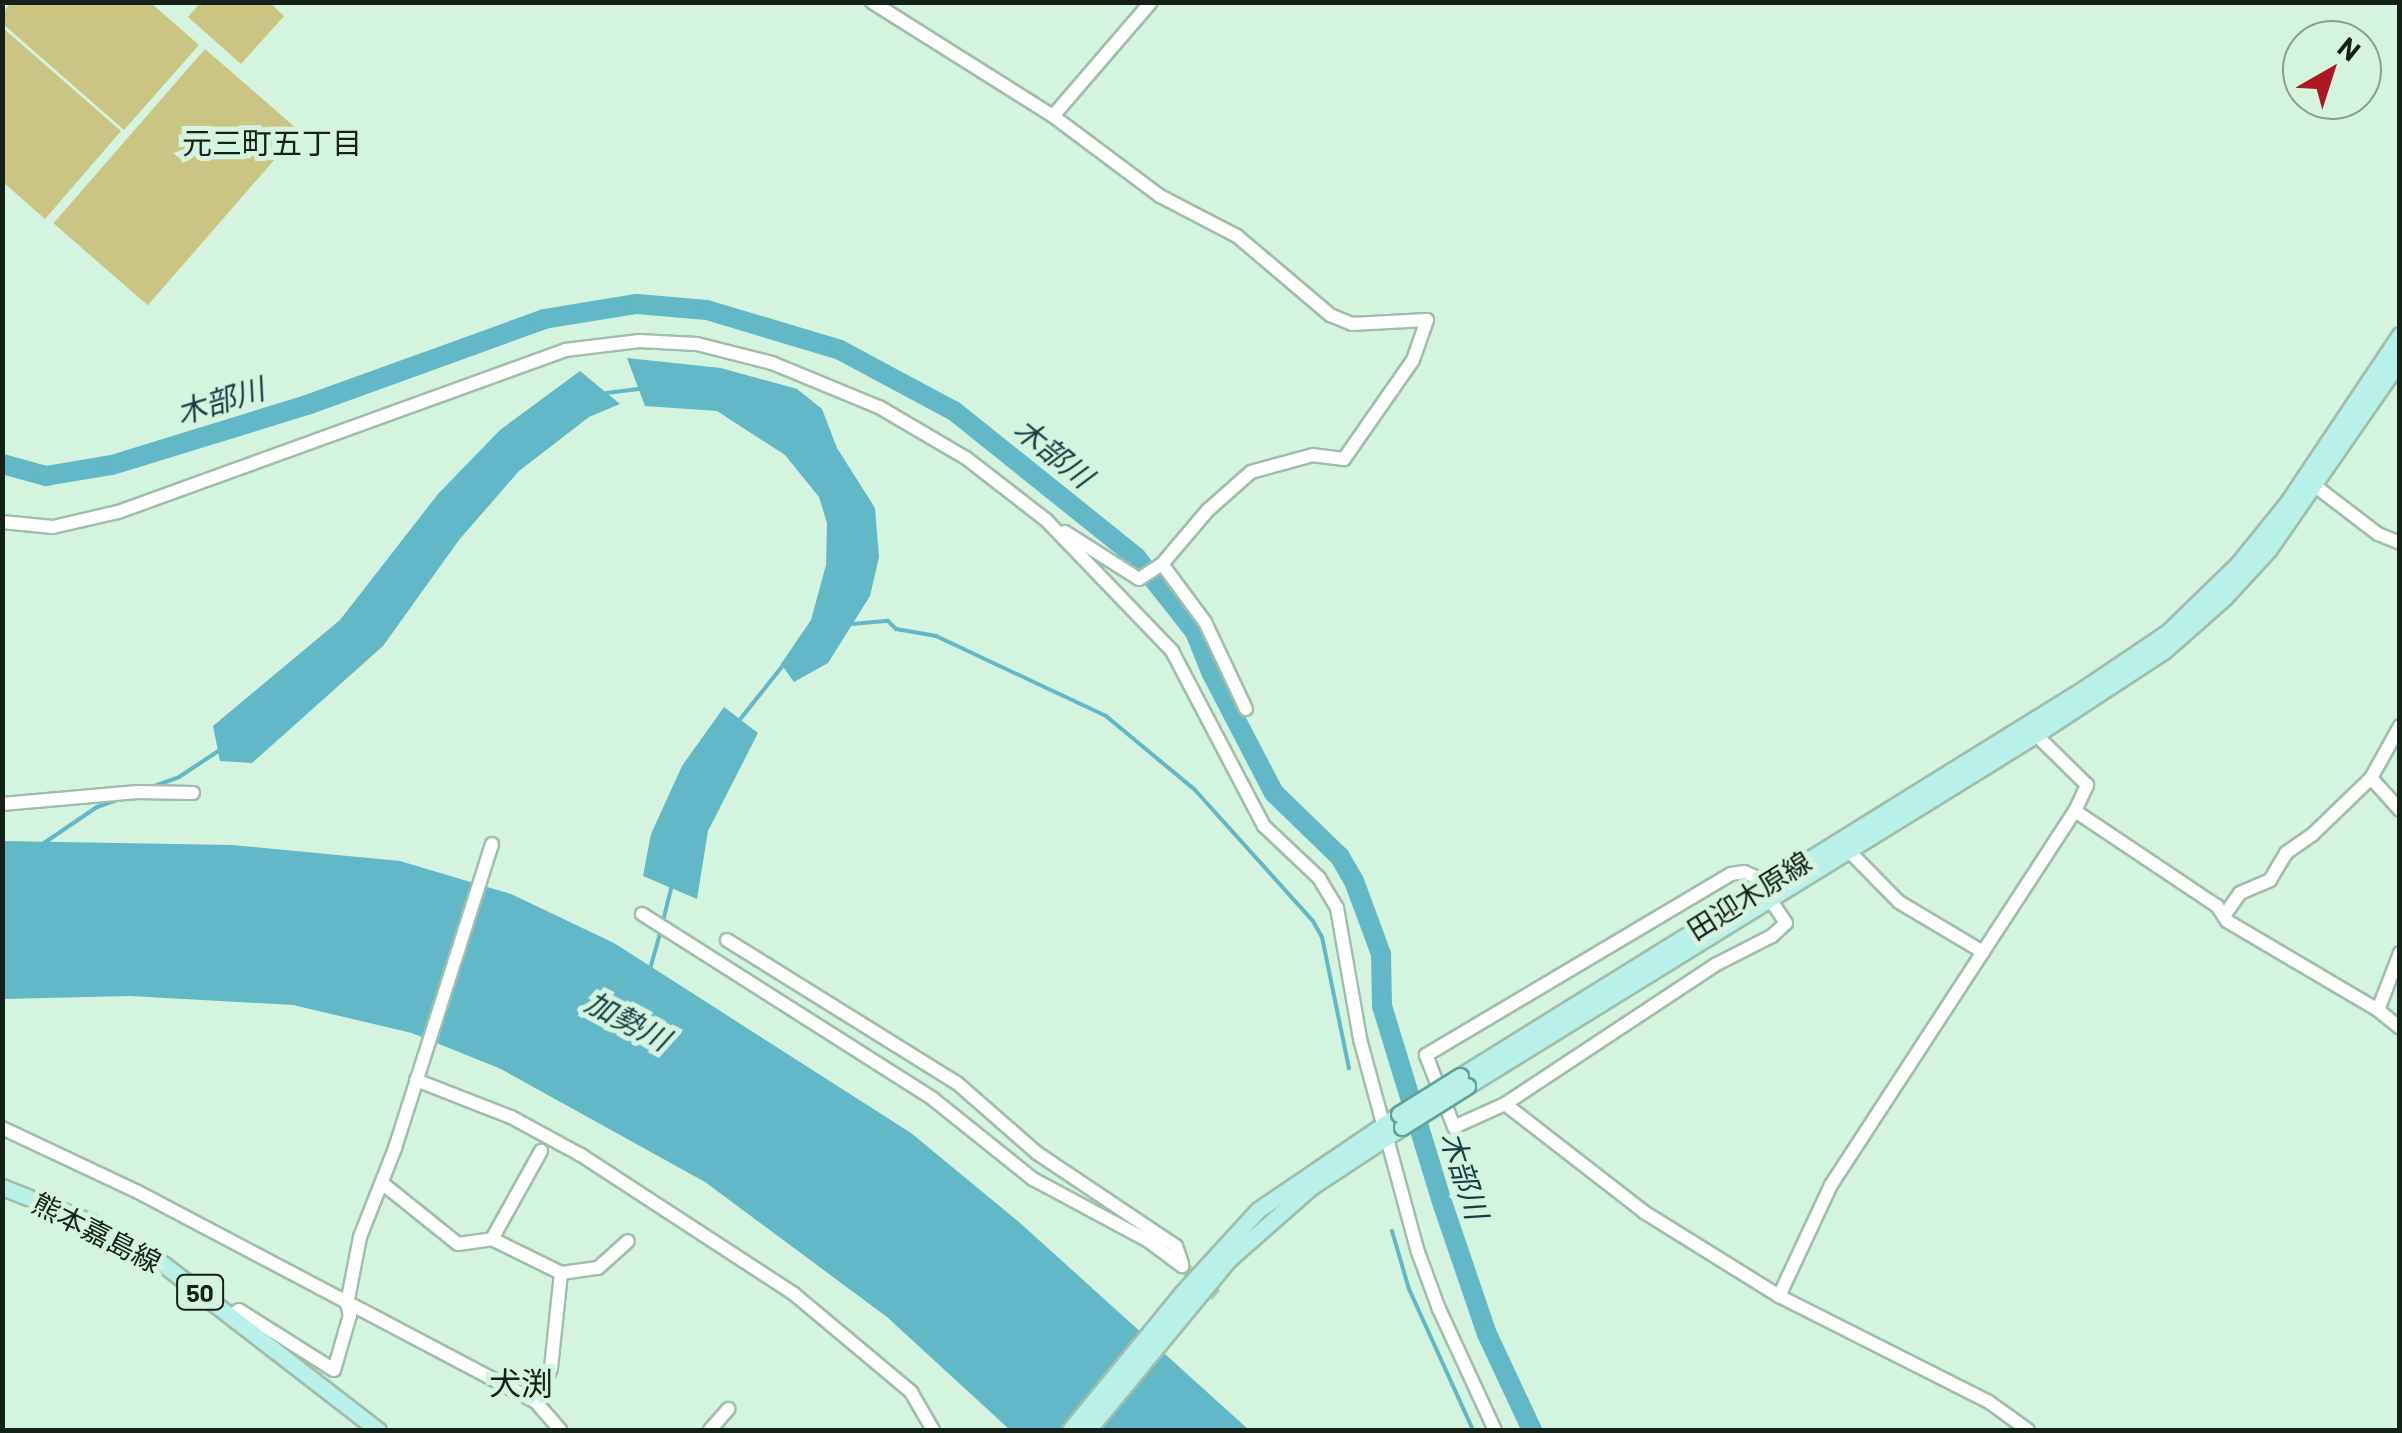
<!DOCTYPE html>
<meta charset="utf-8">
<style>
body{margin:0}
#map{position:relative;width:2402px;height:1433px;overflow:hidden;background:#d4f4df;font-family:Barlow,"Noto Sans JP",sans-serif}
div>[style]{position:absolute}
.green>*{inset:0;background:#cac583;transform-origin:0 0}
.water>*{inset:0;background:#62b8c7}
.stream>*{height:4px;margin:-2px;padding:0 2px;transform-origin:2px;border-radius:2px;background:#62b8c7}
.river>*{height:20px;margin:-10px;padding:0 10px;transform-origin:10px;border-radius:10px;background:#62b8c7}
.minor-tunnel>*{height:12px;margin-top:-6px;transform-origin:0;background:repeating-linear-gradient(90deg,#aecab7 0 12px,transparent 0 18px)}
.roads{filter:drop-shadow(2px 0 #a0beab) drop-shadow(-2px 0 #a0beab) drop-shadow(0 2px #a0beab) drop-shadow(0 -2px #a0beab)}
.minor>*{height:12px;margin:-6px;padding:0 6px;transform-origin:6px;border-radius:6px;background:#fff}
.major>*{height:15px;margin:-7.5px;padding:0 7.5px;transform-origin:7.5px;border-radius:7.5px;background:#b8f1e9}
.bridges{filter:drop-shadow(2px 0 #60a296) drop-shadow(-2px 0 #60a296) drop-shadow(0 2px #60a296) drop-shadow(0 -2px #60a296)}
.major-bridge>*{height:15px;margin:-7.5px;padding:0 7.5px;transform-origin:7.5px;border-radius:7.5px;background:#b8f1e9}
span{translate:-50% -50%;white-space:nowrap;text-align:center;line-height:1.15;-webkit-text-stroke:10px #d4f4df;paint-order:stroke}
.shield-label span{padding:2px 8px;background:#d4f4df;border:2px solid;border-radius:8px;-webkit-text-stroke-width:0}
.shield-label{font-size:25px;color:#142018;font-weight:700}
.street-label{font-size:28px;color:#142018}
.neighbourhood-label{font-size:30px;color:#142018}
.water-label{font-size:30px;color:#143d44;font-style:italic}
.quarter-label{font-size:32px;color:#142018}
.frame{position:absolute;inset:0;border:5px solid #142018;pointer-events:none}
.north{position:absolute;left:2282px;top:20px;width:100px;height:100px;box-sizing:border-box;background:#d4f4df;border:2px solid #879f8f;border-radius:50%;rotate:39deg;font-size:28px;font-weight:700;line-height:40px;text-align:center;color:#142018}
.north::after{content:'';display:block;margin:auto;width:35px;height:45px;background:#ac1822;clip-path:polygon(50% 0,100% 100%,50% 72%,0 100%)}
</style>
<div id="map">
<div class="green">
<i style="clip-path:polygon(201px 2px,270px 3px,284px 16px,241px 64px,188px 17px)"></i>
<i style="clip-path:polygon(11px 3px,151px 3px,199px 45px,124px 130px,3px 24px,3px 12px)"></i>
<i style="clip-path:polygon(3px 28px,121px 131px,45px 219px,3px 182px)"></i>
<i style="left:205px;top:49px;width:125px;height:231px;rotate:41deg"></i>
</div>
<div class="water">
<i style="clip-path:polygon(627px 358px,721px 368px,797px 389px,822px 409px,837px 448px,875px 508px,879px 557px,870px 596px,828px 663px,794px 682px,781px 664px,811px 620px,826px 565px,827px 523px,819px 497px,785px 455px,717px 411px,645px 406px)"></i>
<i style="clip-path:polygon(580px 371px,620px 404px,589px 417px,519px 471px,459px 540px,383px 646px,252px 763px,220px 761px,213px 726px,340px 620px,438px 494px,500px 430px)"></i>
<i style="clip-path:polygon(724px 707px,758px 733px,708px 831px,697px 899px,643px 876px,651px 834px,682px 766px)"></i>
<i style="clip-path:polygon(2px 841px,232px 845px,400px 861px,511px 894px,614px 943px,911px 1133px,1019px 1222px,1249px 1430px,1010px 1430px,887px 1317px,705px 1182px,501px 1069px,412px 1033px,293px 1005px,130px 996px,3px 999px)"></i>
</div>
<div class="stream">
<i style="left:606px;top:393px;width:35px;rotate:-7deg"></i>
<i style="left:852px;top:624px;width:36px;rotate:-5deg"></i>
<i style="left:888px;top:621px;width:11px;rotate:45deg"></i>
<i style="left:896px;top:629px;width:41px;rotate:9.9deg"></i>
<i style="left:936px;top:636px;width:188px;rotate:25.2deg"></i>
<i style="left:1106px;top:716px;width:116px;rotate:39.7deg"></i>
<i style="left:1195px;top:790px;width:176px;rotate:48deg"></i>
<i style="left:1313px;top:921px;width:18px;rotate:61deg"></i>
<i style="left:1322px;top:937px;width:134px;rotate:78.4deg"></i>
<i style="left:738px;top:722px;width:75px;rotate:-51.5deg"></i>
<i style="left:149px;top:788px;width:32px;rotate:-20deg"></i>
<i style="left:179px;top:777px;width:49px;rotate:-33.4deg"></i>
<i style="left:44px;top:843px;width:64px;rotate:-34.2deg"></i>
<i style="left:97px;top:807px;width:21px;rotate:-19deg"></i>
<i style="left:663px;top:921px;width:36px;rotate:-76deg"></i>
<i style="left:650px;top:969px;width:41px;rotate:-74.2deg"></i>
<i style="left:1392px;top:1231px;width:60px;rotate:73.7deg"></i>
<i style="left:1409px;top:1289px;width:155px;rotate:65.6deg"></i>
</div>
<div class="river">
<i style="left:2px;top:464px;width:46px;rotate:15.3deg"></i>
<i style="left:46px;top:476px;width:67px;rotate:-9.5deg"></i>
<i style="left:112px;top:465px;width:204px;rotate:-17.1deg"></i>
<i style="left:307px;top:405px;width:252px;rotate:-19.9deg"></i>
<i style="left:544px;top:319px;width:94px;rotate:-9.2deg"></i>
<i style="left:637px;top:304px;width:70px;rotate:4.9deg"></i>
<i style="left:707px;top:310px;width:139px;rotate:16.7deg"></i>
<i style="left:840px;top:350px;width:129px;rotate:28.2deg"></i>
<i style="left:954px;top:411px;width:233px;rotate:38.7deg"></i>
<i style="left:1136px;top:557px;width:95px;rotate:51.8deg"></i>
<i style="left:1195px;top:632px;width:45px;rotate:68deg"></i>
<i style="left:1212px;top:674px;width:134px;rotate:62.5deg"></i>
<i style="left:1274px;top:793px;width:92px;rotate:44.1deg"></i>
<i style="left:1340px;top:857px;width:28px;rotate:60deg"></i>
<i style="left:1354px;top:881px;width:78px;rotate:69.7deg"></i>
<i style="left:1381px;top:954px;width:52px;rotate:88.9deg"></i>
<i style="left:1382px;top:1006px;width:208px;rotate:73deg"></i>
<i style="left:1443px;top:1205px;width:136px;rotate:71.2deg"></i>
<i style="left:1487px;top:1334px;width:106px;rotate:64.9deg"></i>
</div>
<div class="minor-tunnel">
<i style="left:1182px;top:1266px;width:45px;rotate:40.5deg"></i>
</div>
<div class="roads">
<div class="minor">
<i style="left:872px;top:2px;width:214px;rotate:32.2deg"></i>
<i style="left:1053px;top:116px;width:134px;rotate:36.8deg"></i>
<i style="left:1160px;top:196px;width:87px;rotate:27.5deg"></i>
<i style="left:1237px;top:236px;width:122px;rotate:40.3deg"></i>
<i style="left:1330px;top:315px;width:24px;rotate:22deg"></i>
<i style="left:1352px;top:324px;width:75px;rotate:-3.1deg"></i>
<i style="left:1427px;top:320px;width:42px;rotate:109.3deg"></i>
<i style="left:1413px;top:360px;width:121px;rotate:124.9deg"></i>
<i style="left:1344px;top:459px;width:31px;rotate:-173deg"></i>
<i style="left:1313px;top:455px;width:64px;rotate:164.7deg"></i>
<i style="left:1251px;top:472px;width:57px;rotate:138.5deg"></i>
<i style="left:1208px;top:510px;width:71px;rotate:130.4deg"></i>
<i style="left:1162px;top:564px;width:27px;rotate:147deg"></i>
<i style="left:1139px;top:579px;width:88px;rotate:-147.6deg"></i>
<i style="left:1053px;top:116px;width:150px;rotate:-49.3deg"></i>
<i style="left:2306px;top:479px;width:91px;rotate:37.4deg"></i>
<i style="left:2378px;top:534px;width:24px;rotate:22deg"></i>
<i style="left:2px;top:522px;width:51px;rotate:5.6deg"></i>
<i style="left:53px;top:527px;width:67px;rotate:-13deg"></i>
<i style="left:118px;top:512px;width:475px;rotate:-19.9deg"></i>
<i style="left:565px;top:350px;width:75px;rotate:-6.9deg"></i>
<i style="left:639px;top:341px;width:58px;rotate:3deg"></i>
<i style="left:697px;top:344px;width:77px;rotate:14.2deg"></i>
<i style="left:772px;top:363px;width:116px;rotate:22.4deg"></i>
<i style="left:879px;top:407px;width:101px;rotate:30.4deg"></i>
<i style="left:966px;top:458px;width:101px;rotate:37.8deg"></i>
<i style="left:1046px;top:520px;width:182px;rotate:46.1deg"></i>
<i style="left:1172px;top:651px;width:198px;rotate:62.3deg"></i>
<i style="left:1264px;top:826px;width:76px;rotate:43.4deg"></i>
<i style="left:1319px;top:878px;width:35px;rotate:59deg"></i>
<i style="left:1337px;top:908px;width:133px;rotate:80deg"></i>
<i style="left:1360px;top:1039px;width:221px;rotate:74.8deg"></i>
<i style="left:1418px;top:1252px;width:61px;rotate:69.8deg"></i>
<i style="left:1439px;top:1309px;width:133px;rotate:65.2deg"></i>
<i style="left:1162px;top:564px;width:72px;rotate:53.4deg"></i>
<i style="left:1205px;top:622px;width:96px;rotate:64.8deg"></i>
<i style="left:2400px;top:726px;width:60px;rotate:119.1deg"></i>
<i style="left:2371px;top:778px;width:43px;rotate:47.8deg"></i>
<i style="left:2px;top:804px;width:136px;rotate:-5.1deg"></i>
<i style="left:137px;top:792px;width:56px;rotate:1deg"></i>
<i style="left:2075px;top:811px;width:171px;rotate:33.8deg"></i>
<i style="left:2217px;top:906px;width:18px;rotate:56deg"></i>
<i style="left:2227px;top:921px;width:175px;rotate:30.5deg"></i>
<i style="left:2378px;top:1010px;width:28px;rotate:39deg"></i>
<i style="left:1844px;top:846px;width:78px;rotate:45.5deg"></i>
<i style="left:1899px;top:902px;width:98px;rotate:30.8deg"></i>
<i style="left:1769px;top:883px;width:27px;rotate:-156deg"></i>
<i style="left:1744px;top:872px;width:13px;rotate:171deg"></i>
<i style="left:1731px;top:874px;width:355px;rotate:149.3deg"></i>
<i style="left:1426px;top:1055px;width:77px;rotate:68.7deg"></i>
<i style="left:1454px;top:1127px;width:56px;rotate:-24.3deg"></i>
<i style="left:1505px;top:1104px;width:252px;rotate:-33.5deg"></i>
<i style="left:1715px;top:965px;width:64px;rotate:-27deg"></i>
<i style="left:1772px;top:936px;width:19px;rotate:-43deg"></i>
<i style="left:1786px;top:923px;width:29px;rotate:-124deg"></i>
<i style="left:642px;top:914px;width:345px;rotate:32.4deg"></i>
<i style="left:933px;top:1099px;width:128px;rotate:38.7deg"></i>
<i style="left:1033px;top:1179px;width:129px;rotate:28.2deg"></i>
<i style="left:1147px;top:1240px;width:44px;rotate:36.6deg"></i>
<i style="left:2224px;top:916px;width:28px;rotate:-55deg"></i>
<i style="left:2240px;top:893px;width:33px;rotate:-23deg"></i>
<i style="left:2270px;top:880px;width:31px;rotate:-59deg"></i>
<i style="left:2286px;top:853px;width:32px;rotate:-35deg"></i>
<i style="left:2312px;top:835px;width:82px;rotate:-44deg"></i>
<i style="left:727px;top:940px;width:271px;rotate:31.9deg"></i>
<i style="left:957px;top:1083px;width:106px;rotate:41.2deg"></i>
<i style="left:1037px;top:1153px;width:167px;rotate:33.8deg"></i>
<i style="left:1176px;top:1246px;width:18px;rotate:71deg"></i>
<i style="left:2378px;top:1010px;width:61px;rotate:-68.9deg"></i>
<i style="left:416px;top:1080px;width:102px;rotate:21.3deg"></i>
<i style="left:511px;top:1117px;width:80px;rotate:28.5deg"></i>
<i style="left:581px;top:1155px;width:254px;rotate:33.1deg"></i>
<i style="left:794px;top:1294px;width:153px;rotate:39.9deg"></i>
<i style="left:911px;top:1392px;width:44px;rotate:59.9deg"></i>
<i style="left:1505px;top:1104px;width:176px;rotate:37.8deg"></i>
<i style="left:1644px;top:1212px;width:159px;rotate:31.9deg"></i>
<i style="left:1779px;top:1296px;width:235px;rotate:26.8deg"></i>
<i style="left:1989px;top:1402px;width:48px;rotate:35.7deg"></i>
<i style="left:2px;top:1128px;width:150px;rotate:25.2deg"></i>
<i style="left:138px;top:1192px;width:450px;rotate:27.8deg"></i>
<i style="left:536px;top:1402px;width:37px;rotate:49deg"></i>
<i style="left:382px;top:1183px;width:97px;rotate:38.8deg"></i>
<i style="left:458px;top:1244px;width:34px;rotate:-8deg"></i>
<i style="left:492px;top:1239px;width:77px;rotate:26.2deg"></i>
<i style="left:561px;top:1273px;width:96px;rotate:96deg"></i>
<i style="left:551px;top:1368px;width:37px;rotate:114deg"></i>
<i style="left:492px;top:1239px;width:101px;rotate:-60.9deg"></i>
<i style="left:561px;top:1273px;width:37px;rotate:-8deg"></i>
<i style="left:598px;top:1268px;width:40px;rotate:-42deg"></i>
<i style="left:1779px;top:1296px;width:123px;rotate:-64.9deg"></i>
<i style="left:1831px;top:1185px;width:447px;rotate:-56.9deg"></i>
<i style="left:2075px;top:811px;width:29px;rotate:-65deg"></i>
<i style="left:2087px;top:785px;width:78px;rotate:-135.5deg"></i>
<i style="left:231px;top:1315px;width:9px;rotate:-32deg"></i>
<i style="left:239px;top:1310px;width:112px;rotate:32.3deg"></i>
<i style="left:334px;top:1370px;width:57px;rotate:-73.8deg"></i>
<i style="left:350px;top:1315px;width:11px;rotate:-105deg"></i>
<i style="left:347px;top:1304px;width:68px;rotate:-79deg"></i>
<i style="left:360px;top:1237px;width:96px;rotate:-68.5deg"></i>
<i style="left:395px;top:1148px;width:319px;rotate:-72.3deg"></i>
<i style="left:710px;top:1430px;width:28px;rotate:-49deg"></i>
</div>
<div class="major">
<i style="left:1460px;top:1076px;width:736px;rotate:-31.83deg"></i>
<i style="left:2085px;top:688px;width:100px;rotate:-34deg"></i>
<i style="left:2168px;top:632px;width:98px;rotate:-44.2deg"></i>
<i style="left:2238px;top:564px;width:80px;rotate:-51.1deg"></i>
<i style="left:2288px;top:502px;width:201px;rotate:-56.2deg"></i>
<i style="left:1467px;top:1086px;width:670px;rotate:-31.7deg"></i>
<i style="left:2037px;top:734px;width:152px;rotate:-33.2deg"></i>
<i style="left:2164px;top:651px;width:81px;rotate:-41.5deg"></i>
<i style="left:2225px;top:597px;width:65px;rotate:-47.5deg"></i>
<i style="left:2269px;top:549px;width:230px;rotate:-55.3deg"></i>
<i style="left:2px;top:1187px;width:96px;rotate:21.5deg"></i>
<i style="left:91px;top:1222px;width:83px;rotate:30.3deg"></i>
<i style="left:163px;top:1264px;width:272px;rotate:37.7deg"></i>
<i style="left:1070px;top:1430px;width:177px;rotate:-50.7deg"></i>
<i style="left:1182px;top:1293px;width:113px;rotate:-47.5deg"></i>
<i style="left:1258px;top:1210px;width:171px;rotate:-34.2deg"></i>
<i style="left:1088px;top:1430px;width:222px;rotate:-50.5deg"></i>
<i style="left:1229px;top:1259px;width:109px;rotate:-41.3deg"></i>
<i style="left:1311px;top:1187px;width:109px;rotate:-33.4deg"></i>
</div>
</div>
<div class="bridges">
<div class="major-bridge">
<i style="left:1399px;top:1114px;width:72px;rotate:-31.9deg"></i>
<i style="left:1402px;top:1127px;width:77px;rotate:-32.2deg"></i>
</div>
</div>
<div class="shield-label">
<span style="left:200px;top:1292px">50</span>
</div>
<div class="street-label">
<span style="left:1749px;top:895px;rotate:-32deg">田迎木原線</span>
<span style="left:97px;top:1232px;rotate:27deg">熊本嘉島線</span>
</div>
<div class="neighbourhood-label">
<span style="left:272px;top:142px">元三町五丁目</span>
</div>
<div class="water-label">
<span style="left:220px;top:400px;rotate:-17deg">木部川</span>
<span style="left:1054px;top:452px;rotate:39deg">木部川</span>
<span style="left:628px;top:1020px;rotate:28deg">加勢川</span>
<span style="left:1465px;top:1175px;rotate:72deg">木部川</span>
</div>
<div class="quarter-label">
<span style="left:521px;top:1382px">犬渕</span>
</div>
<div class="frame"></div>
<div class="north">N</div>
</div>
